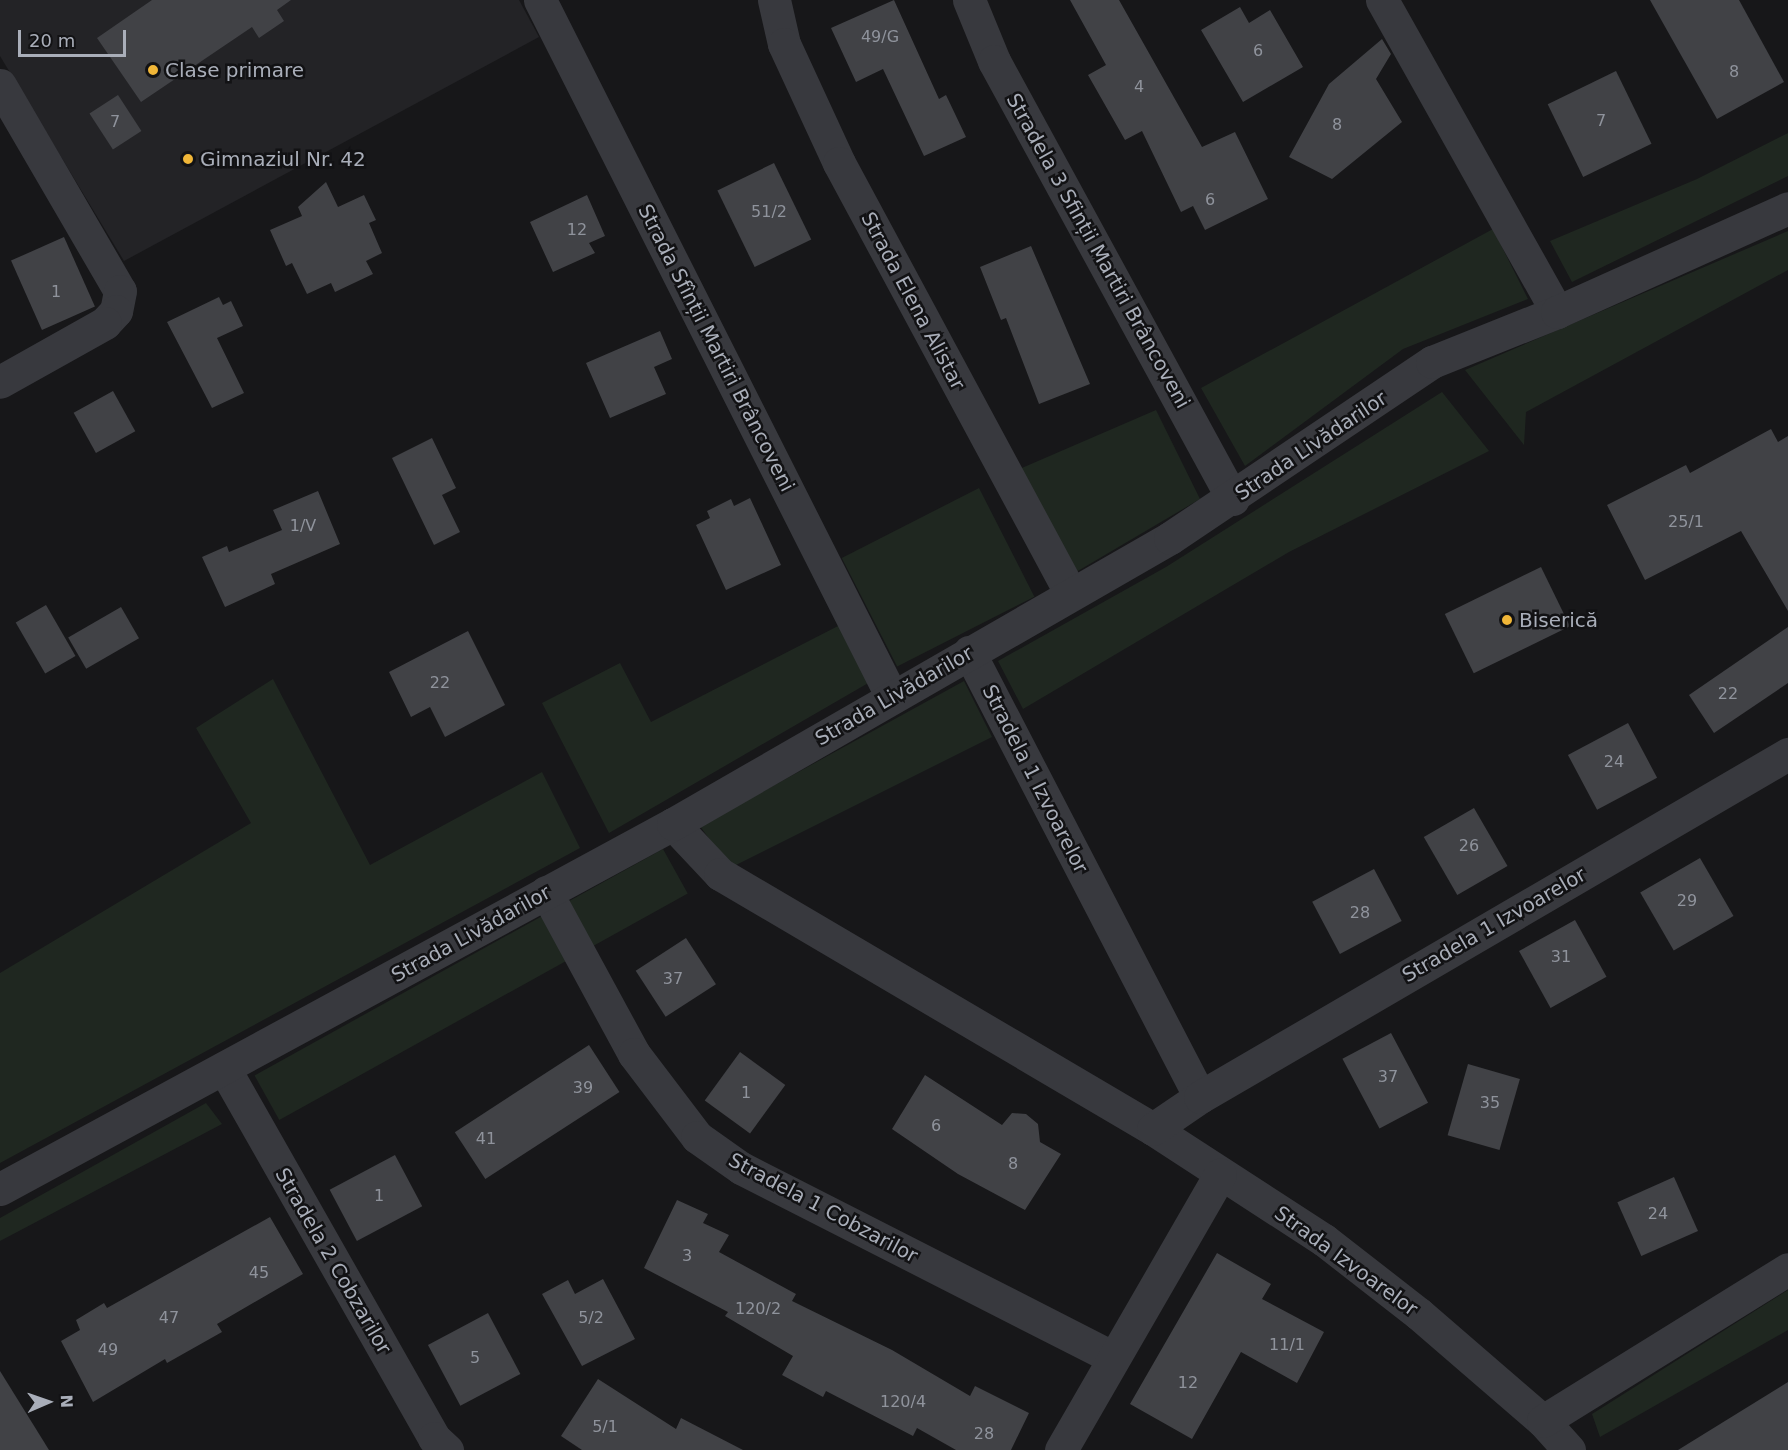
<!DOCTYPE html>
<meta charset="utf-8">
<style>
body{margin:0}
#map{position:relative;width:1788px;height:1450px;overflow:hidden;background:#171719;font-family:"DejaVu Sans",sans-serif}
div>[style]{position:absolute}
.built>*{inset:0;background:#232326}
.green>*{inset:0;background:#1f2720;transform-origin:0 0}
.building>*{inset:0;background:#414246;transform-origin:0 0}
.minor>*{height:33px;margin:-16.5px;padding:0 16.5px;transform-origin:16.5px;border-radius:16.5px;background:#38393e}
.dots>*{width:16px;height:16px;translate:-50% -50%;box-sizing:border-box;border:3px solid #121214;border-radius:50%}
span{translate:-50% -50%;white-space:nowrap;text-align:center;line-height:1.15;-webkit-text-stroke:5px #121214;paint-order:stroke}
.number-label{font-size:16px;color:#8f939c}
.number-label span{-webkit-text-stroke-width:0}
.poi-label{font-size:20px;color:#a9aeb9}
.left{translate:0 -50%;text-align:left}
.street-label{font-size:20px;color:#a9aeb9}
.north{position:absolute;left:18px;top:1372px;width:60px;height:60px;-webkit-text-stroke:4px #121214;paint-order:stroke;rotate:88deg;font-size:16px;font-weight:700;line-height:24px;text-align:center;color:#a9aeb9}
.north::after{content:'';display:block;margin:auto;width:21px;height:27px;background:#a9aeb9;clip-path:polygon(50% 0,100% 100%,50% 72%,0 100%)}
.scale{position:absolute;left:18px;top:30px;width:108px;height:27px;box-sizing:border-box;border:3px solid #a9aeb9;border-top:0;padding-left:8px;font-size:18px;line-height:21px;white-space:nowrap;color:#a9aeb9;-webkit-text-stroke:4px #121214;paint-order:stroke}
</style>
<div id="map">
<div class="built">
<i style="clip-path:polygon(0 0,519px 0,539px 37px,124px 261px,0 56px)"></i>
</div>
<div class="green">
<i style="clip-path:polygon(1788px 133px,1788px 176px,1572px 282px,1550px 241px,1697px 179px)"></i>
<i style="clip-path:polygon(1493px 229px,1528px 299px,1403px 349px,1245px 466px,1201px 388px)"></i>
<i style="clip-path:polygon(1788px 231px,1788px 270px,1526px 412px,1524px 445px,1465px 370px)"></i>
<i style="clip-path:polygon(1442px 392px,1489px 451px,1289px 552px,1023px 709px,998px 661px,1166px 567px)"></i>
<i style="clip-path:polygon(1156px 410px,1200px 499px,1071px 575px,1015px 471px)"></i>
<i style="left:979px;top:488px;width:122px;height:154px;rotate:63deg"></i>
<i style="clip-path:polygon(840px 625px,870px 682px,609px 833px,542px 703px,620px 663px,651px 722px)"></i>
<i style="clip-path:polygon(273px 679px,370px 865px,542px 772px,580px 848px,0 1163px,0 973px,251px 823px,196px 728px)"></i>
<i style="clip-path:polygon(964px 681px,992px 737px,730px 868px,700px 826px)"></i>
<i style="left:663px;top:849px;width:51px;height:467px;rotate:61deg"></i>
<i style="clip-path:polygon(206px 1103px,222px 1124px,0 1241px,0 1218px)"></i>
<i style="clip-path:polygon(1788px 1290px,1788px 1330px,1600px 1437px,1592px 1414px)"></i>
</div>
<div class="building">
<i style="clip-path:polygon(152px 0,291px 0,277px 10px,284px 21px,259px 38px,252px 27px,141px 102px,97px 38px)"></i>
<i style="clip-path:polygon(894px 0,939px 99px,946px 95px,966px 137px,924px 156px,883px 69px,856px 82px,831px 28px)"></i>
<i style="clip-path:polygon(1070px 0,1119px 0,1202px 147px,1235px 132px,1268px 199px,1205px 230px,1193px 206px,1181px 212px,1142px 131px,1125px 140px,1088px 75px,1106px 65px)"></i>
<i style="clip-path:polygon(1650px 0,1739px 0,1784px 82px,1717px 119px)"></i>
<i style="clip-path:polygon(1240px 7px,1249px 23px,1270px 10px,1303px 67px,1243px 102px,1201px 30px)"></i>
<i style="clip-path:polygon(1382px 39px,1391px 54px,1376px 79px,1402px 122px,1332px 179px,1289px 157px,1329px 84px)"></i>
<i style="left:1616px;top:71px;width:81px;height:76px;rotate:64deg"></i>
<i style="left:118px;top:95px;width:43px;height:34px;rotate:57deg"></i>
<i style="left:774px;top:163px;width:85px;height:63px;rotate:64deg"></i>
<i style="clip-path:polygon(326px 182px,338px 207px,364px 195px,376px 220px,369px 223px,382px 253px,366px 261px,373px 274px,335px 292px,331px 283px,307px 294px,292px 263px,286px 266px,270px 230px,302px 216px,298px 207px)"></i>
<i style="clip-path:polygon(587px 195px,605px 236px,589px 243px,595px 253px,553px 272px,530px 222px)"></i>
<i style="left:64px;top:237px;width:76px;height:58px;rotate:66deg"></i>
<i style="clip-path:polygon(1031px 246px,1090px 384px,1039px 404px,1006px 318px,1001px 320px,980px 267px)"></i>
<i style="clip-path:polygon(219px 297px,223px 305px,231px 301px,243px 326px,217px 338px,244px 393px,212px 408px,167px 322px)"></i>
<i style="clip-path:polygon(660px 331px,672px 359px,654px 367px,666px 394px,610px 418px,586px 363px)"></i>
<i style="left:113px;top:391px;width:46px;height:45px;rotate:61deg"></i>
<i style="clip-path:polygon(1771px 429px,1778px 442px,1788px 436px,1788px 611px,1741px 531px,1645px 580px,1607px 505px,1686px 465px,1690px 473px)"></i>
<i style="clip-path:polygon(432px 438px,456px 488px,442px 495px,460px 532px,434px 545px,392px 458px)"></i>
<i style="clip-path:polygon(318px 491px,340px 544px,271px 574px,275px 584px,225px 607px,202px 557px,227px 546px,229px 552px,282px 530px,273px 510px)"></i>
<i style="clip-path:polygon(750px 498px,781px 565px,726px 590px,696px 525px,710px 518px,707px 511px,731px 499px,734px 506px)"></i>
<i style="left:1541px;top:567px;width:66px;height:107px;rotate:64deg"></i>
<i style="left:46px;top:605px;width:59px;height:35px;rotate:60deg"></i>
<i style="left:121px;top:607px;width:36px;height:61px;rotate:60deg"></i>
<i style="clip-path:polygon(1788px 627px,1788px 683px,1714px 733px,1689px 695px)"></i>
<i style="clip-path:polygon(468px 631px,505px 705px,445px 737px,430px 707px,411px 717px,389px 672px)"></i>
<i style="left:1628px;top:723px;width:62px;height:68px;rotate:62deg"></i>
<i style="left:1474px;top:808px;width:67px;height:58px;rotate:60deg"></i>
<i style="left:1700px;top:858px;width:67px;height:69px;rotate:60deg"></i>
<i style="left:1374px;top:869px;width:59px;height:70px;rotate:62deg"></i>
<i style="left:1575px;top:920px;width:65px;height:64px;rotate:61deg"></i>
<i style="left:686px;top:938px;width:55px;height:60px;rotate:57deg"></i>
<i style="left:1391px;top:1033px;width:79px;height:55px;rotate:62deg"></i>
<i style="left:589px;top:1045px;width:56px;height:160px;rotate:57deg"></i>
<i style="left:740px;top:1052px;width:56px;height:60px;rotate:36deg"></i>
<i style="left:1468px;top:1064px;width:54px;height:74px;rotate:16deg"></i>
<i style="clip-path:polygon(925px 1075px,1002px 1125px,1012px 1113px,1026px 1114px,1038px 1124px,1040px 1142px,1061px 1154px,1025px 1210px,958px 1174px,892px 1129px)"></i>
<i style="left:395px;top:1155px;width:58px;height:74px;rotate:62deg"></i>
<i style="left:1674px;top:1177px;width:59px;height:62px;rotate:66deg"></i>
<i style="clip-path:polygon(677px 1200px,708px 1214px,703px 1223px,729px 1235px,719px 1252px,796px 1294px,792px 1301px,892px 1350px,970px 1396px,975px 1386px,1029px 1413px,1011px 1450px,956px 1450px,917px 1428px,913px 1436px,826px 1391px,823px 1397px,782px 1375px,793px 1356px,725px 1316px,728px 1312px,644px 1268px)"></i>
<i style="clip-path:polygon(270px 1217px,303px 1274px,217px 1324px,222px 1332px,167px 1363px,165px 1359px,93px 1402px,61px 1341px,80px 1330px,76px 1320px,104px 1303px,107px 1308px)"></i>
<i style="clip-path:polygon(1217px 1253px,1271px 1284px,1262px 1299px,1324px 1332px,1297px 1383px,1241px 1352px,1192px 1439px,1130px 1404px)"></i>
<i style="clip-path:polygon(603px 1279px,635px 1339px,582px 1366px,542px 1294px,568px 1280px,575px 1294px)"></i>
<i style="left:488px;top:1313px;width:69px;height:68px;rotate:62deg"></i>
<i style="clip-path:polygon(0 1371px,49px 1450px,0 1450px)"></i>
<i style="clip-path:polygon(598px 1379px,676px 1429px,681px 1418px,743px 1450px,582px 1450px,561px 1436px)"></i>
<i style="clip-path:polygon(1788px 1382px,1788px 1450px,1678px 1450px)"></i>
</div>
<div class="minor">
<i style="left:540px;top:0;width:781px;rotate:63.21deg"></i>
<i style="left:774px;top:0;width:45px;rotate:77.2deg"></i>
<i style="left:784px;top:44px;width:131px;rotate:65.2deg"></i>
<i style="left:839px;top:163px;width:489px;rotate:61.7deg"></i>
<i style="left:969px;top:0;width:66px;rotate:67.7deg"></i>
<i style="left:994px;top:61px;width:499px;rotate:61.4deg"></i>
<i style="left:1382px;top:0;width:358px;rotate:60.7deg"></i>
<i style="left:0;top:85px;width:238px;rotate:59.8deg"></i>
<i style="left:120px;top:291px;width:20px;rotate:101deg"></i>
<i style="left:116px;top:311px;width:16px;rotate:133deg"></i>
<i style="left:105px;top:323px;width:120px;rotate:150.7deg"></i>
<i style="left:969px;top:652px;width:501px;rotate:62.57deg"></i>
<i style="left:673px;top:824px;width:69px;rotate:46.8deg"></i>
<i style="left:720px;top:874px;width:503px;rotate:30.49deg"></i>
<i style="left:1153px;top:1129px;width:204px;rotate:33deg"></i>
<i style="left:1324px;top:1240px;width:120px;rotate:37.9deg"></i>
<i style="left:1419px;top:1314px;width:164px;rotate:40.8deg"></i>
<i style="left:1543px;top:1421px;width:39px;rotate:48deg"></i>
<i style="left:546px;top:892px;width:184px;rotate:61.5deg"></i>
<i style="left:634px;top:1054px;width:104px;rotate:52.8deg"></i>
<i style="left:697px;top:1137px;width:54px;rotate:35.2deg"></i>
<i style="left:741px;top:1168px;width:416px;rotate:27deg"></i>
<i style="left:224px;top:1068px;width:425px;rotate:60.4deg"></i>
<i style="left:434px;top:1438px;width:18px;rotate:43deg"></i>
<i style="left:1153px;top:1129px;width:57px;rotate:-34.2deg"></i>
<i style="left:1200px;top:1097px;width:681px;rotate:-30.26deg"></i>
<i style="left:0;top:1189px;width:766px;rotate:-28.47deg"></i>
<i style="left:673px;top:824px;width:573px;rotate:-29.92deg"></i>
<i style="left:1170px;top:538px;width:316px;rotate:-33.9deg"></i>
<i style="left:1432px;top:362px;width:135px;rotate:-21.8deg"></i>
<i style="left:1557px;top:312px;width:253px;rotate:-24.2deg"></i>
<i style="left:1543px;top:1421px;width:288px;rotate:-31.8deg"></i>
<i style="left:1061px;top:1450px;width:318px;rotate:-60deg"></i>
</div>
<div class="dots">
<i style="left:153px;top:70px;background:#f0b638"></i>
<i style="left:188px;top:159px;background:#f0b638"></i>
<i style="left:1507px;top:620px;background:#f0b638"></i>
</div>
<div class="number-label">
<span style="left:880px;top:37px">49/G</span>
<span style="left:1258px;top:51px">6</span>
<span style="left:1734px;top:72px">8</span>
<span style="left:1139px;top:87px">4</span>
<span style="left:1601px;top:121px">7</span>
<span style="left:115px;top:122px">7</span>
<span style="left:1337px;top:125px">8</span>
<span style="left:1210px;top:200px">6</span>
<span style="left:769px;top:212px">51/2</span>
<span style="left:577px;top:230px">12</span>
<span style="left:56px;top:292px">1</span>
<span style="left:1686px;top:522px">25/1</span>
<span style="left:303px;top:526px">1/V</span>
<span style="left:440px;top:683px">22</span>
<span style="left:1728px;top:694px">22</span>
<span style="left:1614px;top:762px">24</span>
<span style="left:1469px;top:846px">26</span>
<span style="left:1687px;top:901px">29</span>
<span style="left:1360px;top:913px">28</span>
<span style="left:1561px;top:957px">31</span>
<span style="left:673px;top:979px">37</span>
<span style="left:1388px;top:1077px">37</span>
<span style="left:583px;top:1088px">39</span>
<span style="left:746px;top:1093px">1</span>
<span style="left:1490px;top:1103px">35</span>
<span style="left:936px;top:1126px">6</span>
<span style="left:486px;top:1139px">41</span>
<span style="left:1013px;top:1164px">8</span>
<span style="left:379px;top:1196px">1</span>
<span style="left:1658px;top:1214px">24</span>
<span style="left:687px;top:1256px">3</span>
<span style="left:259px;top:1273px">45</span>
<span style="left:758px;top:1309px">120/2</span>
<span style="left:169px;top:1318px">47</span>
<span style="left:591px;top:1318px">5/2</span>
<span style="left:1287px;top:1345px">11/1</span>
<span style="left:108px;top:1350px">49</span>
<span style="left:475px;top:1358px">5</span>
<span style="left:1188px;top:1383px">12</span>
<span style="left:903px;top:1402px">120/4</span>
<span style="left:605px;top:1427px">5/1</span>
<span style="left:984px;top:1434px">28</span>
</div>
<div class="poi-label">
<span class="left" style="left:165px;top:70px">Clase primare</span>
<span class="left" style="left:200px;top:159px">Gimnaziul Nr. 42</span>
<span class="left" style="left:1519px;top:620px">Biserică</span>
</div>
<div class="street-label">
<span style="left:1098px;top:251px;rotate:61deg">Stradela 3 Sfinții Martiri Brâncoveni</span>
<span style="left:913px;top:301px;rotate:62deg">Strada Elena Alistar</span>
<span style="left:716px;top:348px;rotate:63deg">Strada Sfînții Martiri Brâncoveni</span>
<span style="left:1311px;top:446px;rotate:-34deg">Strada Livădarilor</span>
<span style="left:894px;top:696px;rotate:-30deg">Strada Livădarilor</span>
<span style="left:1035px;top:779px;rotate:63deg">Stradela 1 Izvoarelor</span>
<span style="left:1494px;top:925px;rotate:-30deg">Stradela 1 Izvoarelor</span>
<span style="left:471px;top:934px;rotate:-29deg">Strada Livădarilor</span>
<span style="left:823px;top:1208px;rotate:28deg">Stradela 1 Cobzarilor</span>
<span style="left:333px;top:1261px;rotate:60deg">Stradela 2 Cobzarilor</span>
<span style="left:1346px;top:1261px;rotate:36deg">Strada Izvoarelor</span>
</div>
<div class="north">N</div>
<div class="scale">20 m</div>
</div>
